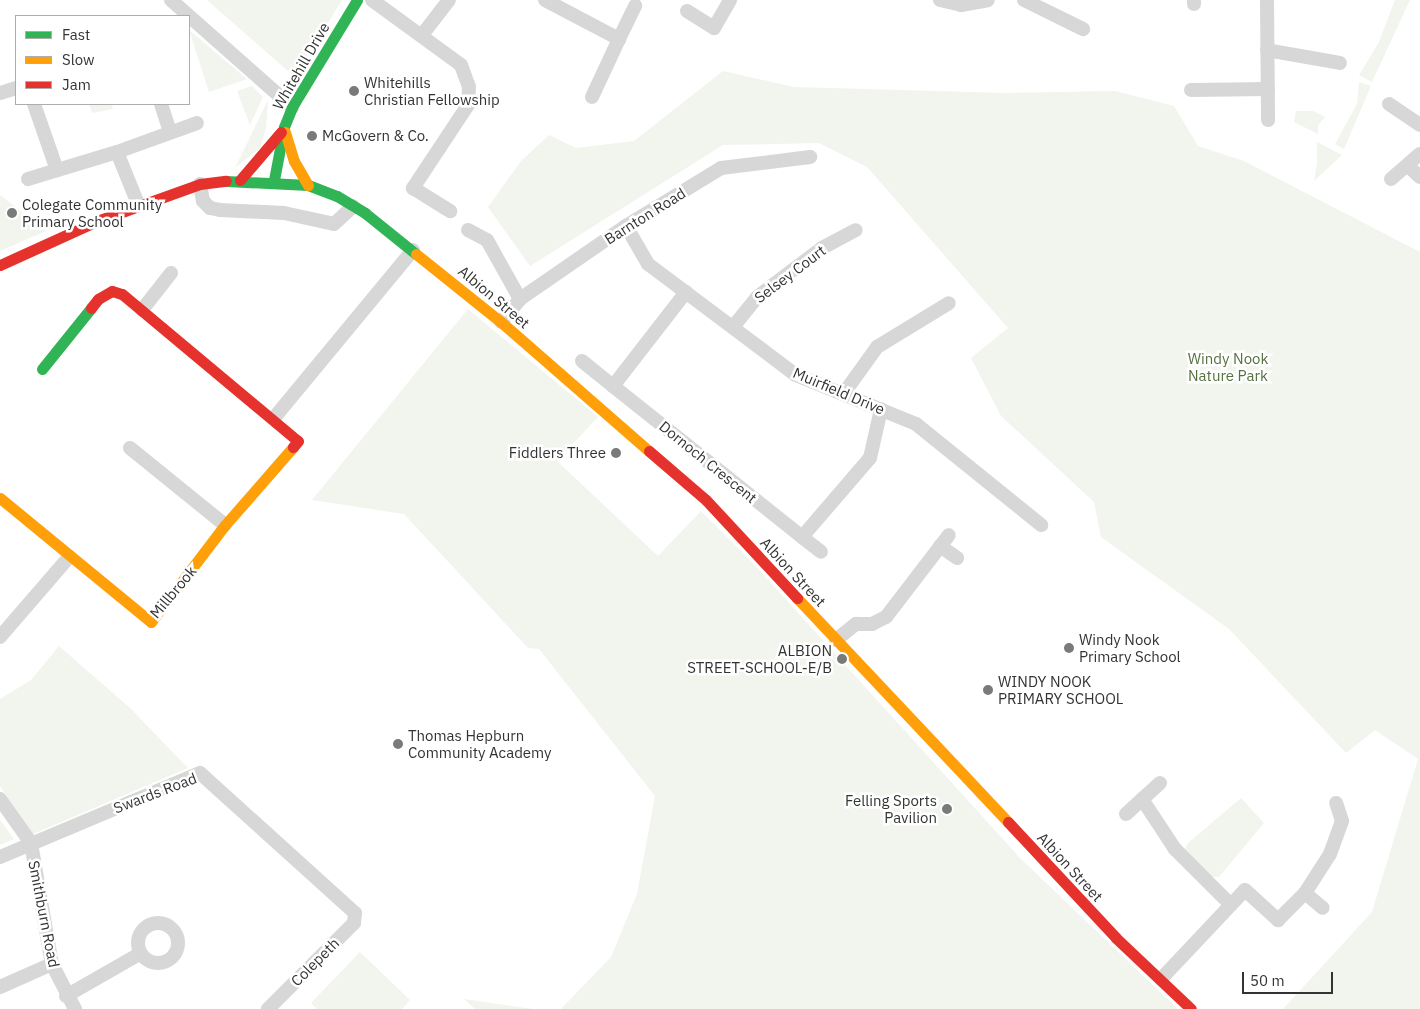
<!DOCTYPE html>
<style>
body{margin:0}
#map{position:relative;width:1420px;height:1009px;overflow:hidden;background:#fff;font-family:"IBM Plex Sans",sans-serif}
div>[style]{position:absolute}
.green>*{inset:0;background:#f1f5ed}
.street>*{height:14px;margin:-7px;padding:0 7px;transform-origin:7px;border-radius:7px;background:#d7d7d7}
.street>.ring{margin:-7px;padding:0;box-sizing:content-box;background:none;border:14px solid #d7d7d7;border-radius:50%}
.fast>*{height:11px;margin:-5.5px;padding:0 5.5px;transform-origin:5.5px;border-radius:5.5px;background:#30b455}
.slow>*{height:11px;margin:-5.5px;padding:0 5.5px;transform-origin:5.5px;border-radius:5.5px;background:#ff9f0a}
.jam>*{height:11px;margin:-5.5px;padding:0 5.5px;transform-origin:5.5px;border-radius:5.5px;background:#e5322d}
.dots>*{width:14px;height:14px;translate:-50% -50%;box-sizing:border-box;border:2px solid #fff;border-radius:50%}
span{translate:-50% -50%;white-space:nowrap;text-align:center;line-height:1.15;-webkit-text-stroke:5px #fff;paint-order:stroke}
.street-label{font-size:15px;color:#333}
.poi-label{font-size:15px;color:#333}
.left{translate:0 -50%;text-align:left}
.right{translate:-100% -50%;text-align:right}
.park-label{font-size:15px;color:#56703f}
.legend{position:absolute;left:15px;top:15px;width:175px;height:90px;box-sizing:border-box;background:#fff;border:1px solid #adadad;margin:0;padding:6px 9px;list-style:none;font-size:15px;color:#333}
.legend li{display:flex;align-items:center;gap:10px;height:25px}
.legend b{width:25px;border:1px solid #adadad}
.scale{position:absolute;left:1242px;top:972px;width:91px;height:22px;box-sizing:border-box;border:2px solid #333;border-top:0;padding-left:6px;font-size:15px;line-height:18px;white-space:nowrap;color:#333;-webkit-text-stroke:4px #fff;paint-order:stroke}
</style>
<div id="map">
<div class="green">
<i style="clip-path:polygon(207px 0,342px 0,295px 77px)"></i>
<i style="clip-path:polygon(1395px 0,1410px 0,1372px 82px,1359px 75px,1378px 44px)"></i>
<i style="clip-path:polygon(189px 30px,247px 79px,209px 92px)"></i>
<i style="clip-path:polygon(723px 71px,794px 87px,1006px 93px,1115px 91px,1174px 106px,1198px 146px,1244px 161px,1420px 252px,1420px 1009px,1283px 1009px,1372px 912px,1418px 759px,1375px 730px,1346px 753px,1229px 629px,1101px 537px,1094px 502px,1001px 416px,971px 358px,1008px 328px,867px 167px,819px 143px,723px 145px,530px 266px,488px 207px,521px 161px,549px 135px,576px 148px,634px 141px)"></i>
<i style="clip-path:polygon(1359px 82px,1371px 86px,1344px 149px,1335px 144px,1357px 104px)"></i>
<i style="clip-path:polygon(252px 86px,263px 97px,250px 125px,237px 91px)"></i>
<i style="clip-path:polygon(268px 100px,266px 128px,260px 148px,235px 168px)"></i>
<i style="clip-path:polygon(89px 104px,111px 104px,113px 109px,92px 113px)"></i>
<i style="clip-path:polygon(1296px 111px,1313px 111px,1325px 117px,1318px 125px,1318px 134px,1294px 122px)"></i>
<i style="clip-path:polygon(1317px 142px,1342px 155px,1314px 181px,1317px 163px)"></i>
<i style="clip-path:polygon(0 195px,46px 231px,0 251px)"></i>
<i style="clip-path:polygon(468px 309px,598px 417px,557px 461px,658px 556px,701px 511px,752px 562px,1020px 858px,1178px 1009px,561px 1009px,611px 957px,637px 894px,655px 796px,539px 649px,528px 648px,404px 514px,312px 500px)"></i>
<i style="clip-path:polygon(59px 646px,130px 708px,188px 768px,33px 834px,0 786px,0 699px,31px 680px)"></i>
<i style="clip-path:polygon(1241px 798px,1264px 823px,1219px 877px,1212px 877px,1185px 850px,1187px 844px)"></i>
<i style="clip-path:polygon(0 820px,14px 839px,0 845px)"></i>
<i style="clip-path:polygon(360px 952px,410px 1000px,402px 1009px,317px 1009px,311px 1003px)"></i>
<i style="clip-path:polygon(464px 999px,533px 1009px,475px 1009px)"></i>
</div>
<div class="street">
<i style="left:171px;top:0;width:162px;rotate:41.5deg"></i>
<i style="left:372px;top:0;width:110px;rotate:36.1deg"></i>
<i style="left:461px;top:65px;width:23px;rotate:70deg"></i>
<i style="left:469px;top:87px;width:18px;rotate:93deg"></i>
<i style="left:468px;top:105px;width:100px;rotate:123.5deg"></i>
<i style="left:413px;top:188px;width:44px;rotate:31.9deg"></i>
<i style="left:545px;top:0;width:84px;rotate:27.8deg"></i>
<i style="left:619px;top:39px;width:37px;rotate:-64deg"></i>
<i style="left:940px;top:0;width:22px;rotate:13deg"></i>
<i style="left:961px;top:5px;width:27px;rotate:-10deg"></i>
<i style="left:1024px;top:0;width:66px;rotate:26.2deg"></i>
<i style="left:1194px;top:0;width:4px;rotate:90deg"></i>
<i style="left:1267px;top:0;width:120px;rotate:89.5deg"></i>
<i style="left:687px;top:11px;width:32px;rotate:32deg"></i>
<i style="left:714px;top:28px;width:32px;rotate:-60deg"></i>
<i style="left:422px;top:35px;width:44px;rotate:-52.4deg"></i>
<i style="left:1267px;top:50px;width:74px;rotate:10.1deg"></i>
<i style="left:1191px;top:90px;width:77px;rotate:-0.7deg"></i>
<i style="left:0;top:93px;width:17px;rotate:-17deg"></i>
<i style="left:592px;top:97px;width:64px;rotate:-65deg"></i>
<i style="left:34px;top:104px;width:70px;rotate:70.8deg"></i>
<i style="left:161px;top:104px;width:29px;rotate:72deg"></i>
<i style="left:1389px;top:104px;width:37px;rotate:34deg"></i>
<i style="left:117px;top:152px;width:56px;rotate:68deg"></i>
<i style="left:1408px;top:166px;width:16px;rotate:43deg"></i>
<i style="left:28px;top:179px;width:93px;rotate:-16.9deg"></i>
<i style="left:117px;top:152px;width:85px;rotate:-19.9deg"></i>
<i style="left:1391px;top:179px;width:38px;rotate:-41deg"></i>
<i style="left:200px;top:184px;width:17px;rotate:80deg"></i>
<i style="left:203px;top:201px;width:10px;rotate:45deg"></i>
<i style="left:210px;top:208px;width:10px;rotate:11deg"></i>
<i style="left:220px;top:210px;width:64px;rotate:2.7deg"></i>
<i style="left:284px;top:213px;width:51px;rotate:12.4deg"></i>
<i style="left:334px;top:224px;width:26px;rotate:-43deg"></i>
<i style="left:626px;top:226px;width:44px;rotate:59.9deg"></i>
<i style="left:648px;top:264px;width:185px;rotate:36.9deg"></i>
<i style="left:796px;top:375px;width:130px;rotate:22.2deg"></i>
<i style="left:916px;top:424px;width:161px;rotate:38.9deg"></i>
<i style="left:468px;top:230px;width:21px;rotate:28deg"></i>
<i style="left:487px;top:240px;width:68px;rotate:60.8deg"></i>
<i style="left:686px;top:292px;width:119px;rotate:127.8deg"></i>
<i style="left:613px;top:386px;width:242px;rotate:38.6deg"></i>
<i style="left:802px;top:537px;width:104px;rotate:-49.3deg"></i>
<i style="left:870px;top:458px;width:50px;rotate:-77.3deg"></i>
<i style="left:142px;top:310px;width:47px;rotate:-51.9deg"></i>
<i style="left:501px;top:322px;width:30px;rotate:-50deg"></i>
<i style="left:520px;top:299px;width:129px;rotate:-34.6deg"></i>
<i style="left:626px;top:226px;width:111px;rotate:-31.4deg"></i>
<i style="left:721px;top:168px;width:90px;rotate:-7deg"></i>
<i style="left:733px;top:327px;width:38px;rotate:-51deg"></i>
<i style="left:757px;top:297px;width:81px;rotate:-37deg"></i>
<i style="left:822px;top:248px;width:38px;rotate:-28deg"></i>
<i style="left:582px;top:361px;width:40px;rotate:39deg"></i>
<i style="left:844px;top:393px;width:57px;rotate:-54.3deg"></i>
<i style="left:877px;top:347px;width:84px;rotate:-31.4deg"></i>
<i style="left:274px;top:418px;width:218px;rotate:-50.4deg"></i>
<i style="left:130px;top:448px;width:122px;rotate:39deg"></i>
<i style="left:802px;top:537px;width:24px;rotate:38deg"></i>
<i style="left:940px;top:546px;width:21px;rotate:35deg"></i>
<i style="left:0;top:637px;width:106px;rotate:-49.2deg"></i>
<i style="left:836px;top:640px;width:26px;rotate:-39deg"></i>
<i style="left:856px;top:624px;width:16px"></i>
<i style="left:872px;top:624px;width:16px;rotate:-27deg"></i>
<i style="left:886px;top:617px;width:103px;rotate:-52.5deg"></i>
<i style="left:0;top:799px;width:54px;rotate:54.8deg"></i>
<i style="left:31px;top:843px;width:123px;rotate:80.2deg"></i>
<i style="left:52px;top:964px;width:51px;rotate:62.9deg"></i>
<i style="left:1142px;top:799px;width:60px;rotate:56.6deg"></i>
<i style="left:1175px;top:849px;width:79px;rotate:45deg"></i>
<i style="left:1126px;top:814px;width:46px;rotate:-42.4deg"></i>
<i style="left:0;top:857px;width:217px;rotate:-22.8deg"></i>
<i style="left:200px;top:773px;width:209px;rotate:42.1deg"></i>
<i style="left:355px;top:913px;width:10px;rotate:96deg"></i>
<i style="left:354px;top:923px;width:122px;rotate:135deg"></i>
<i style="left:1305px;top:893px;width:23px;rotate:40deg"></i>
<i class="ring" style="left:138px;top:923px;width:26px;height:26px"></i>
<i style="left:1161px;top:979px;width:122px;rotate:-46.7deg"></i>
<i style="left:1245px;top:890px;width:45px;rotate:42.3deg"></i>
<i style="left:1278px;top:920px;width:38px;rotate:-45deg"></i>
<i style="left:1305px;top:893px;width:46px;rotate:-57.3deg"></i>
<i style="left:1330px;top:854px;width:35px;rotate:-70deg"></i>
<i style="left:1342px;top:821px;width:19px;rotate:-108deg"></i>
<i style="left:0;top:987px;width:57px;rotate:-23.9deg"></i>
<i style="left:66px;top:996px;width:86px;rotate:-29.8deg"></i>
</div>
<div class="fast">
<i style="left:274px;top:180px;width:54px;rotate:-79.3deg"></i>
<i style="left:284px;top:127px;width:22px;rotate:-68deg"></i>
<i style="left:292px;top:107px;width:125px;rotate:-58.7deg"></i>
<i style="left:226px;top:181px;width:82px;rotate:2.8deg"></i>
<i style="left:308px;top:185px;width:31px;rotate:21deg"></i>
<i style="left:337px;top:196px;width:33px;rotate:31deg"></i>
<i style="left:365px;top:213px;width:65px;rotate:38.8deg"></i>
<i style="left:42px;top:369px;width:78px;rotate:-51.2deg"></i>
</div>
<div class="slow">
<i style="left:285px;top:132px;width:30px;rotate:73deg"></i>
<i style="left:294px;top:161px;width:28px;rotate:60deg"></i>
<i style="left:416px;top:254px;width:109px;rotate:38.7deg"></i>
<i style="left:501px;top:322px;width:196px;rotate:41.1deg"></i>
<i style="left:0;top:498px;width:195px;rotate:39.4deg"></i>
<i style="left:151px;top:622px;width:122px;rotate:-52.7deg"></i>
<i style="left:225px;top:525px;width:103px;rotate:-48.9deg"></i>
<i style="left:797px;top:598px;width:308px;rotate:46.7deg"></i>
</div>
<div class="jam">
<i style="left:240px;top:180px;width:63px;rotate:-49.5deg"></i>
<i style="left:0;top:265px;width:107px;rotate:-24.4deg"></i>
<i style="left:97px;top:221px;width:109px;rotate:-19.8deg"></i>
<i style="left:200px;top:184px;width:26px;rotate:-7deg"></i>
<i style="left:91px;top:308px;width:11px;rotate:-52deg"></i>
<i style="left:98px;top:299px;width:16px;rotate:-30deg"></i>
<i style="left:112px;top:291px;width:10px;rotate:17deg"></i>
<i style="left:122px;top:294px;width:229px;rotate:39.9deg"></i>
<i style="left:298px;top:441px;width:8px;rotate:130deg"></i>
<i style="left:649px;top:451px;width:75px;rotate:40.7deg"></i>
<i style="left:706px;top:500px;width:134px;rotate:47.1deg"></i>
<i style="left:1008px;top:822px;width:158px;rotate:47deg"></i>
<i style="left:1116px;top:938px;width:103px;rotate:43.4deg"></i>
</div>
<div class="dots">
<i style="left:354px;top:91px;background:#7a7a7a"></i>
<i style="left:312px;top:136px;background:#7a7a7a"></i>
<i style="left:12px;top:213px;background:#7a7a7a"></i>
<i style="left:616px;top:453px;background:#7a7a7a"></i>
<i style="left:1069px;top:648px;background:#7a7a7a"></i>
<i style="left:842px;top:659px;background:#7a7a7a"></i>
<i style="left:988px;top:690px;background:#7a7a7a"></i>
<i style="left:398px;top:744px;background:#7a7a7a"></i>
<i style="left:947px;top:809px;background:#7a7a7a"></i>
</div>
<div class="street-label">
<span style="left:301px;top:66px;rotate:-60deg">Whitehill Drive</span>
<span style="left:645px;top:216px;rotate:-32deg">Barnton Road</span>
<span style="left:790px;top:274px;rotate:-37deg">Selsey Court</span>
<span style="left:494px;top:297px;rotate:40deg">Albion Street</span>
<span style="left:839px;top:391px;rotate:23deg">Muirfield Drive</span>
<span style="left:708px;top:462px;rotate:39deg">Dornoch Crescent</span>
<span style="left:793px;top:572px;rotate:47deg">Albion Street</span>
<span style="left:173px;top:592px;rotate:-50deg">Millbrook</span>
<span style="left:155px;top:793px;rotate:-21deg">Swards Road</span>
<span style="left:1070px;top:867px;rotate:47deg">Albion Street</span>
<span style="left:44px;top:914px;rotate:79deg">Smithburn Road</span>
<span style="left:315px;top:962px;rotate:-45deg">Colepeth</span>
</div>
<div class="poi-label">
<span class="left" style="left:364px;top:91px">Whitehills<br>Christian Fellowship</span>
<span class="left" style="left:322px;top:136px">McGovern &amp; Co.</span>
<span class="left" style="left:22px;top:213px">Colegate Community<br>Primary School</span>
<span class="right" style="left:606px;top:453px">Fiddlers Three</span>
<span class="left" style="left:1079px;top:648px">Windy Nook<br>Primary School</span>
<span class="right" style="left:832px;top:659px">ALBION<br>STREET-SCHOOL-E/B</span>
<span class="left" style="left:998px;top:690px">WINDY NOOK<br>PRIMARY SCHOOL</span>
<span class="left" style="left:408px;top:744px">Thomas Hepburn<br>Community Academy</span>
<span class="right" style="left:937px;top:809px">Felling Sports<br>Pavilion</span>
</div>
<div class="park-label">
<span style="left:1228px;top:367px">Windy Nook<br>Nature Park</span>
</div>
<ul class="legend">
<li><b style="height:6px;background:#30b455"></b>Fast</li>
<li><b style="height:6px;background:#ff9f0a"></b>Slow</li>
<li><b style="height:6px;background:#e5322d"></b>Jam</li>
</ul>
<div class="scale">50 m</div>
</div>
